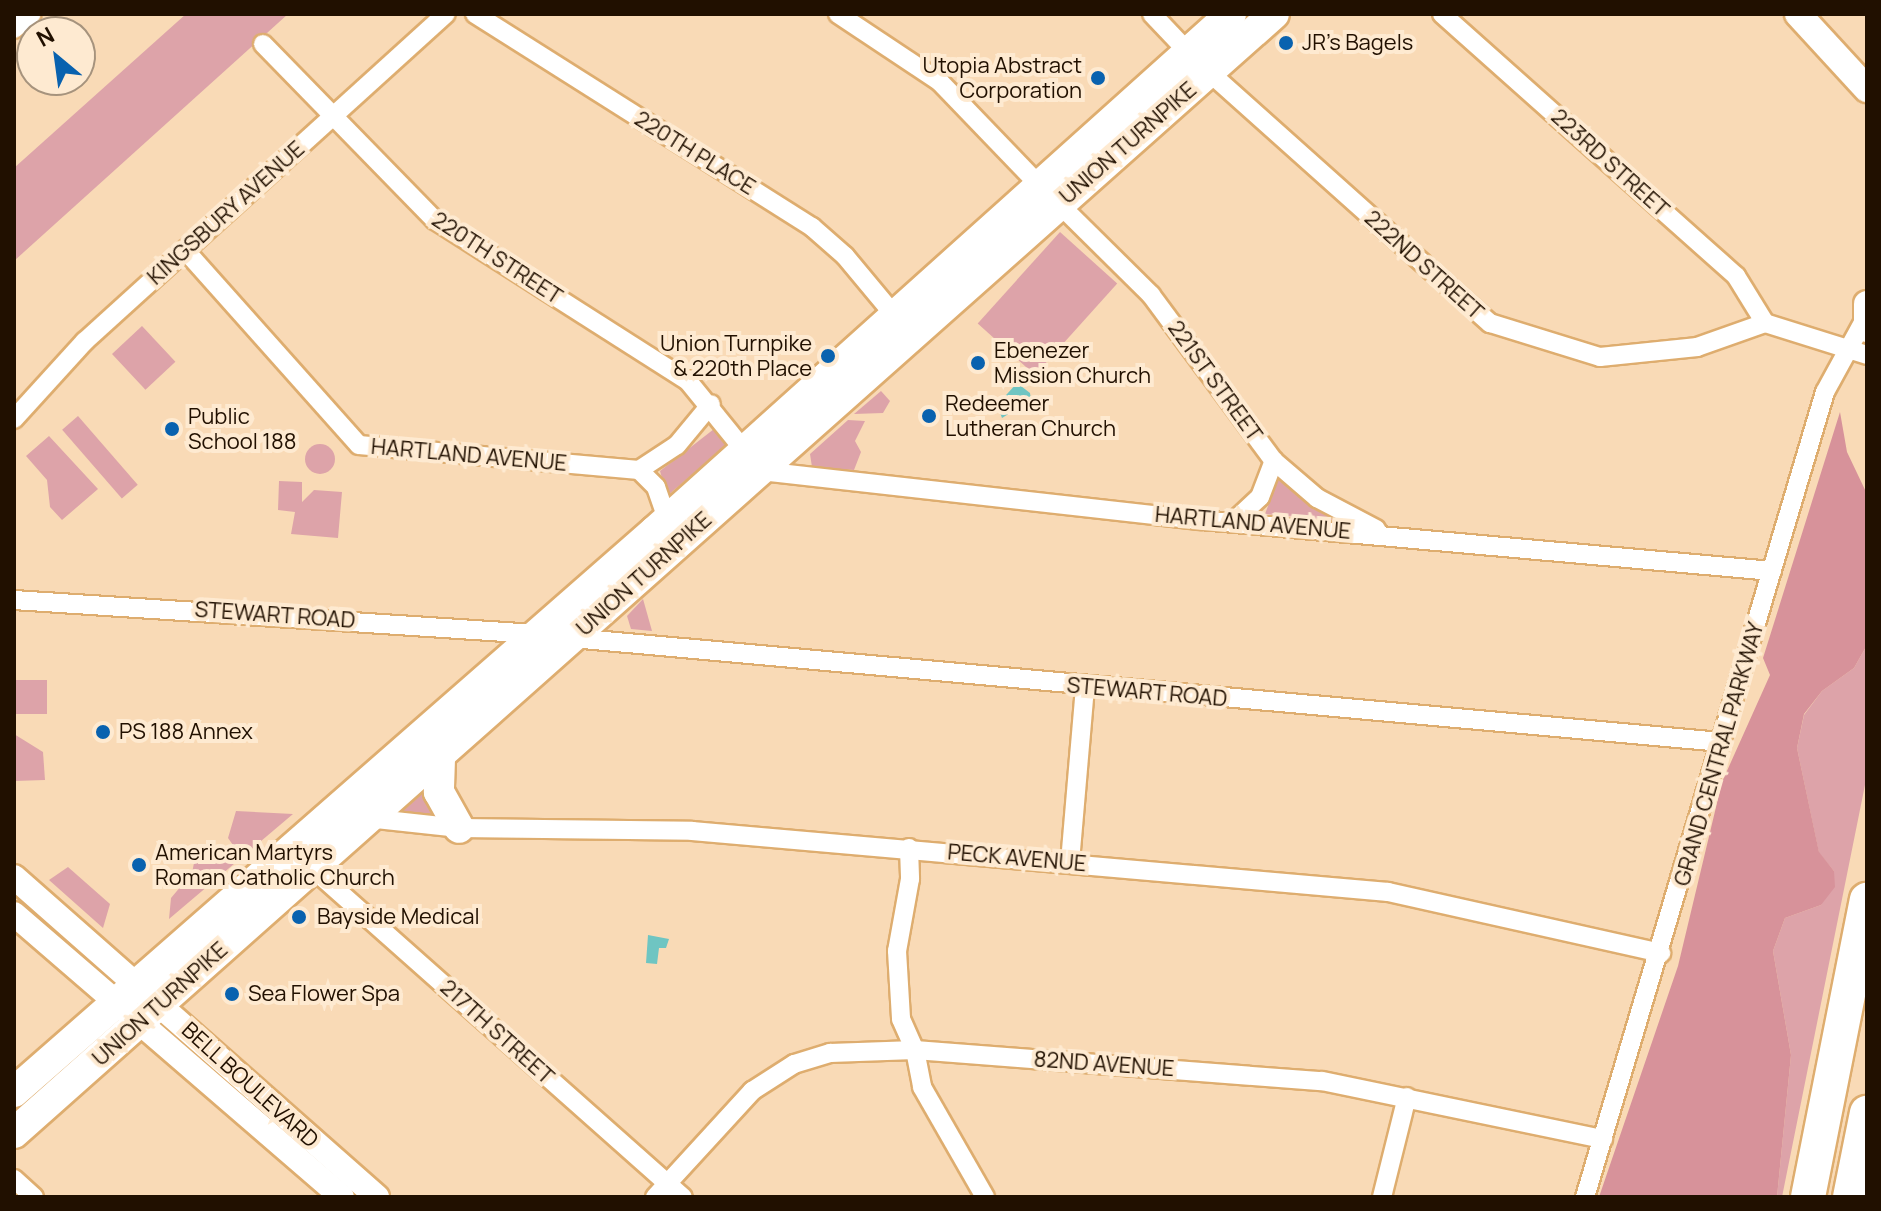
<!DOCTYPE html>
<style>
body{margin:0}
#map{position:relative;width:1881px;height:1211px;overflow:hidden;background:#f9dab6;font-family:Manrope,sans-serif}
div>[style]{position:absolute}
.green>*{inset:0;background:#dda3a9;transform-origin:0 0}
.round{border-radius:50%}
.forest>*{inset:0;background:#d7929a}
.water>*{inset:0;background:#6fc5c2}
.roads{filter:drop-shadow(2px 0 #dead6f) drop-shadow(-2px 0 #dead6f) drop-shadow(0 2px #dead6f) drop-shadow(0 -2px #dead6f)}
.minor>*{height:18px;margin:-9px;padding:0 9px;transform-origin:9px;border-radius:9px;background:#fff}
.tertiary>*{height:24px;margin:-12px;padding:0 12px;transform-origin:12px;border-radius:12px;background:#fff}
.secondary>*{height:26px;margin:-13px;padding:0 13px;transform-origin:13px;border-radius:13px;background:#fff}
.primary>*{height:30px;margin:-15px;padding:0 15px;transform-origin:15px;border-radius:15px;background:#fff}
.motorway>*{height:34px;margin:-17px;padding:0 17px;transform-origin:17px;border-radius:17px;background:#fff}
.dots>*{width:22px;height:22px;translate:-50% -50%;box-sizing:border-box;border:4px solid #feead1;border-radius:50%}
span{translate:-50% -50%;white-space:nowrap;text-align:center;line-height:1.15;-webkit-text-stroke:8px #feead1;paint-order:stroke}
.poi-label{font-size:22px;color:#211000}
.left{translate:0 -50%;text-align:left}
.right{translate:-100% -50%;text-align:right}
.street-label{font-size:22px;color:#211000}
.frame{position:absolute;inset:0;border:16px solid #211000;pointer-events:none}
.north{position:absolute;left:16px;top:16px;width:80px;height:80px;box-sizing:border-box;background:#feead1;border:2px solid #a6937d;border-radius:50%;rotate:331deg;font-size:22px;font-weight:700;line-height:32px;text-align:center;color:#211000}
.north::after{content:'';display:block;margin:auto;width:28px;height:36px;background:#0962af;clip-path:polygon(50% 0,100% 100%,50% 72%,0 100%)}
</style>
<div id="map">
<div class="green">
<i style="clip-path:polygon(186px 14px,288px 14px,14px 261px,14px 168px)"></i>
<i style="left:1060px;top:232px;width:77px;height:123px;rotate:42deg"></i>
<i style="left:142px;top:326px;width:49px;height:41px;rotate:47deg"></i>
<i style="clip-path:polygon(881px 391px,890px 401px,883px 413px,854px 414px)"></i>
<i style="left:78px;top:416px;width:91px;height:21px;rotate:49deg"></i>
<i style="clip-path:polygon(848px 420px,865px 421px,855px 441px,861px 452px,854px 470px,812px 467px,810px 454px)"></i>
<i style="clip-path:polygon(714px 429px,726px 446px,667px 496px,660px 471px)"></i>
<i style="clip-path:polygon(49px 436px,98px 489px,62px 520px,50px 507px,47px 480px,26px 456px)"></i>
<i class="round" style="left:305px;top:444px;width:30px;height:30px"></i>
<i style="clip-path:polygon(1279px 477px,1335px 521px,1265px 514px)"></i>
<i style="clip-path:polygon(279px 481px,302px 482px,302px 502px,314px 490px,342px 492px,338px 538px,291px 534px,295px 512px,278px 510px)"></i>
<i style="clip-path:polygon(643px 599px,652px 631px,631px 629px,627px 616px)"></i>
<i style="clip-path:polygon(1867px 645px,1867px 775px,1782px 1197px,1777px 1197px,1791px 1055px,1773px 951px,1785px 918px,1821px 905px,1834px 871px,1819px 853px,1797px 748px,1804px 715px,1822px 691px,1854px 668px)"></i>
<i style="left:47px;top:680px;width:34px;height:33px;rotate:90deg"></i>
<i style="clip-path:polygon(14px 734px,43px 752px,45px 780px,14px 781px)"></i>
<i style="clip-path:polygon(426px 784px,438px 818px,396px 814px)"></i>
<i style="clip-path:polygon(236px 811px,293px 814px,169px 919px,171px 898px,192px 873px,197px 848px,217px 855px,230px 852px,233px 845px,228px 838px)"></i>
<i style="clip-path:polygon(68px 867px,110px 904px,103px 928px,49px 880px)"></i>
</div>
<div class="forest">
<i style="clip-path:polygon(1840px 412px,1847px 452px,1867px 494px,1867px 645px,1854px 668px,1822px 691px,1804px 714px,1797px 748px,1819px 852px,1834px 871px,1835px 887px,1821px 905px,1785px 918px,1773px 951px,1791px 1055px,1777px 1197px,1599px 1197px,1678px 966px,1722px 782px,1770px 675px,1763px 658px)"></i>
</div>
<div class="water">
<i style="clip-path:polygon(1017px 383px,1030px 393px,1031px 400px,1002px 418px,997px 405px)"></i>
<i style="clip-path:polygon(648px 935px,669px 939px,666px 948px,659px 948px,657px 964px,646px 963px)"></i>
</div>
<div class="roads">
<div class="minor">
<i style="left:475px;top:14px;width:399px;rotate:32.3deg"></i>
<i style="left:812px;top:227px;width:44px;rotate:41.3deg"></i>
<i style="left:845px;top:256px;width:78px;rotate:50.2deg"></i>
<i style="left:838px;top:14px;width:121px;rotate:33.6deg"></i>
<i style="left:939px;top:81px;width:146px;rotate:46.1deg"></i>
<i style="left:1152px;top:14px;width:52px;rotate:46.5deg"></i>
<i style="left:1442px;top:14px;width:394px;rotate:41.7deg"></i>
<i style="left:1736px;top:276px;width:55px;rotate:58.3deg"></i>
<i style="left:14px;top:29px;width:23px;rotate:-40deg"></i>
<i style="left:263px;top:44px;width:246px;rotate:45.7deg"></i>
<i style="left:435px;top:220px;width:300px;rotate:32.5deg"></i>
<i style="left:688px;top:381px;width:116px;rotate:51deg"></i>
<i style="left:761px;top:471px;width:443px;rotate:6.4deg"></i>
<i style="left:1201px;top:520px;width:573px;rotate:5.1deg"></i>
<i style="left:1209px;top:72px;width:377px;rotate:41.8deg"></i>
<i style="left:1490px;top:323px;width:115px;rotate:17.2deg"></i>
<i style="left:1600px;top:357px;width:98px;rotate:-5.9deg"></i>
<i style="left:1697px;top:347px;width:72px;rotate:-19.4deg"></i>
<i style="left:1765px;top:323px;width:107px;rotate:17.4deg"></i>
<i style="left:1058px;top:203px;width:131px;rotate:44.7deg"></i>
<i style="left:1151px;top:295px;width:207px;rotate:53.5deg"></i>
<i style="left:1274px;top:461px;width:57px;rotate:40.7deg"></i>
<i style="left:1317px;top:498px;width:67px;rotate:27.7deg"></i>
<i style="left:185px;top:250px;width:261px;rotate:48.3deg"></i>
<i style="left:359px;top:445px;width:281px;rotate:5.1deg"></i>
<i style="left:639px;top:470px;width:24px;rotate:45deg"></i>
<i style="left:656px;top:487px;width:34px;rotate:71deg"></i>
<i style="left:14px;top:419px;width:105px;rotate:-47.7deg"></i>
<i style="left:85px;top:341px;width:487px;rotate:-42.2deg"></i>
<i style="left:639px;top:470px;width:45px;rotate:-33.3deg"></i>
<i style="left:677px;top:445px;width:53px;rotate:-50.3deg"></i>
<i style="left:1232px;top:523px;width:38px;rotate:-43deg"></i>
<i style="left:1260px;top:497px;width:39px;rotate:-69deg"></i>
<i style="left:14px;top:600px;width:523px;rotate:3.73deg"></i>
<i style="left:572px;top:638px;width:1155px;rotate:5.17deg"></i>
<i style="left:367px;top:818px;width:93px;rotate:6.2deg"></i>
<i style="left:459px;top:828px;width:233px;rotate:0.7deg"></i>
<i style="left:692px;top:831px;width:699px;rotate:5.01deg"></i>
<i style="left:1388px;top:892px;width:280px;rotate:12.6deg"></i>
<i style="left:909px;top:848px;width:31px;rotate:88deg"></i>
<i style="left:910px;top:879px;width:73px;rotate:100.2deg"></i>
<i style="left:897px;top:951px;width:68px;rotate:86.6deg"></i>
<i style="left:901px;top:1019px;width:34px;rotate:66deg"></i>
<i style="left:915px;top:1050px;width:38px;rotate:79deg"></i>
<i style="left:922px;top:1087px;width:127px;rotate:60.2deg"></i>
<i style="left:1070px;top:862px;width:176px;rotate:-85.1deg"></i>
<i style="left:312px;top:868px;width:496px;rotate:41.6deg"></i>
<i style="left:14px;top:1179px;width:27px;rotate:42deg"></i>
<i style="left:655px;top:1197px;width:144px;rotate:-47.5deg"></i>
<i style="left:752px;top:1091px;width:50px;rotate:-32.7deg"></i>
<i style="left:794px;top:1064px;width:38px;rotate:-17deg"></i>
<i style="left:830px;top:1053px;width:85px;rotate:-2deg"></i>
<i style="left:915px;top:1050px;width:408px;rotate:4.4deg"></i>
<i style="left:1322px;top:1081px;width:287px;rotate:11.7deg"></i>
<i style="left:1382px;top:1197px;width:103px;rotate:-76deg"></i>
<i style="left:1585px;top:1197px;width:840px;rotate:-73.4deg"></i>
<i style="left:1825px;top:392px;width:85px;rotate:-61.3deg"></i>
</div>
<div class="tertiary">
<i style="left:14px;top:877px;width:484px;rotate:41.4deg"></i>
<i style="left:14px;top:914px;width:433px;rotate:40.8deg"></i>
</div>
<div class="secondary">
<i style="left:1798px;top:14px;width:102px;rotate:47.4deg"></i>
<i style="left:1867px;top:304px;width:25px;rotate:90deg"></i>
</div>
<div class="primary">
<i style="left:440px;top:759px;width:33px;rotate:92deg"></i>
<i style="left:439px;top:792px;width:41px;rotate:60.9deg"></i>
<i style="left:14px;top:1092px;width:852px;rotate:-41.19deg"></i>
<i style="left:655px;top:531px;width:774px;rotate:-41.91deg"></i>
<i style="left:14px;top:1133px;width:1685px;rotate:-41.61deg"></i>
</div>
<div class="motorway">
<i style="left:1808px;top:1197px;width:303px;rotate:-78.8deg"></i>
<i style="left:1850px;top:1197px;width:86px;rotate:-78.6deg"></i>
</div>
</div>
<div class="dots">
<i style="left:1286px;top:43px;background:#0962af"></i>
<i style="left:1098px;top:78px;background:#0962af"></i>
<i style="left:828px;top:356px;background:#0962af"></i>
<i style="left:978px;top:363px;background:#0962af"></i>
<i style="left:929px;top:416px;background:#0962af"></i>
<i style="left:172px;top:429px;background:#0962af"></i>
<i style="left:103px;top:732px;background:#0962af"></i>
<i style="left:139px;top:865px;background:#0962af"></i>
<i style="left:299px;top:917px;background:#0962af"></i>
<i style="left:232px;top:994px;background:#0962af"></i>
</div>
<div class="poi-label">
<span class="left" style="left:1302px;top:43px">JR's Bagels</span>
<span class="right" style="left:1082px;top:78px">Utopia Abstract<br>Corporation</span>
<span class="right" style="left:812px;top:356px">Union Turnpike<br>&amp; 220th Place</span>
<span class="left" style="left:994px;top:363px">Ebenezer<br>Mission Church</span>
<span class="left" style="left:945px;top:416px">Redeemer<br>Lutheran Church</span>
<span class="left" style="left:188px;top:429px">Public<br>School 188</span>
<span class="left" style="left:119px;top:732px">PS 188 Annex</span>
<span class="left" style="left:155px;top:865px">American Martyrs<br>Roman Catholic Church</span>
<span class="left" style="left:317px;top:917px">Bayside Medical</span>
<span class="left" style="left:248px;top:994px">Sea Flower Spa</span>
</div>
<div class="street-label">
<span style="left:1128px;top:143px;rotate:-41deg">UNION TURNPIKE</span>
<span style="left:695px;top:153px;rotate:32deg">220TH PLACE</span>
<span style="left:1610px;top:163px;rotate:42deg">223RD STREET</span>
<span style="left:226px;top:213px;rotate:-42deg">KINGSBURY AVENUE</span>
<span style="left:497px;top:258px;rotate:33deg">220TH STREET</span>
<span style="left:1424px;top:265px;rotate:42deg">222ND STREET</span>
<span style="left:1215px;top:381px;rotate:54deg">221ST STREET</span>
<span style="left:469px;top:455px;rotate:5deg">HARTLAND AVENUE</span>
<span style="left:1253px;top:523px;rotate:5deg">HARTLAND AVENUE</span>
<span style="left:644px;top:574px;rotate:-42deg">UNION TURNPIKE</span>
<span style="left:275px;top:615px;rotate:4deg">STEWART ROAD</span>
<span style="left:1147px;top:692px;rotate:5deg">STEWART ROAD</span>
<span style="left:1719px;top:754px;rotate:-74deg">GRAND CENTRAL PARKWAY</span>
<span style="left:1017px;top:858px;rotate:5deg">PECK AVENUE</span>
<span style="left:160px;top:1004px;rotate:-42deg">UNION TURNPIKE</span>
<span style="left:497px;top:1032px;rotate:42deg">217TH STREET</span>
<span style="left:1104px;top:1064px;rotate:4deg">82ND AVENUE</span>
<span style="left:250px;top:1085px;rotate:42deg">BELL BOULEVARD</span>
</div>
<div class="frame"></div>
<div class="north">N</div>
</div>
